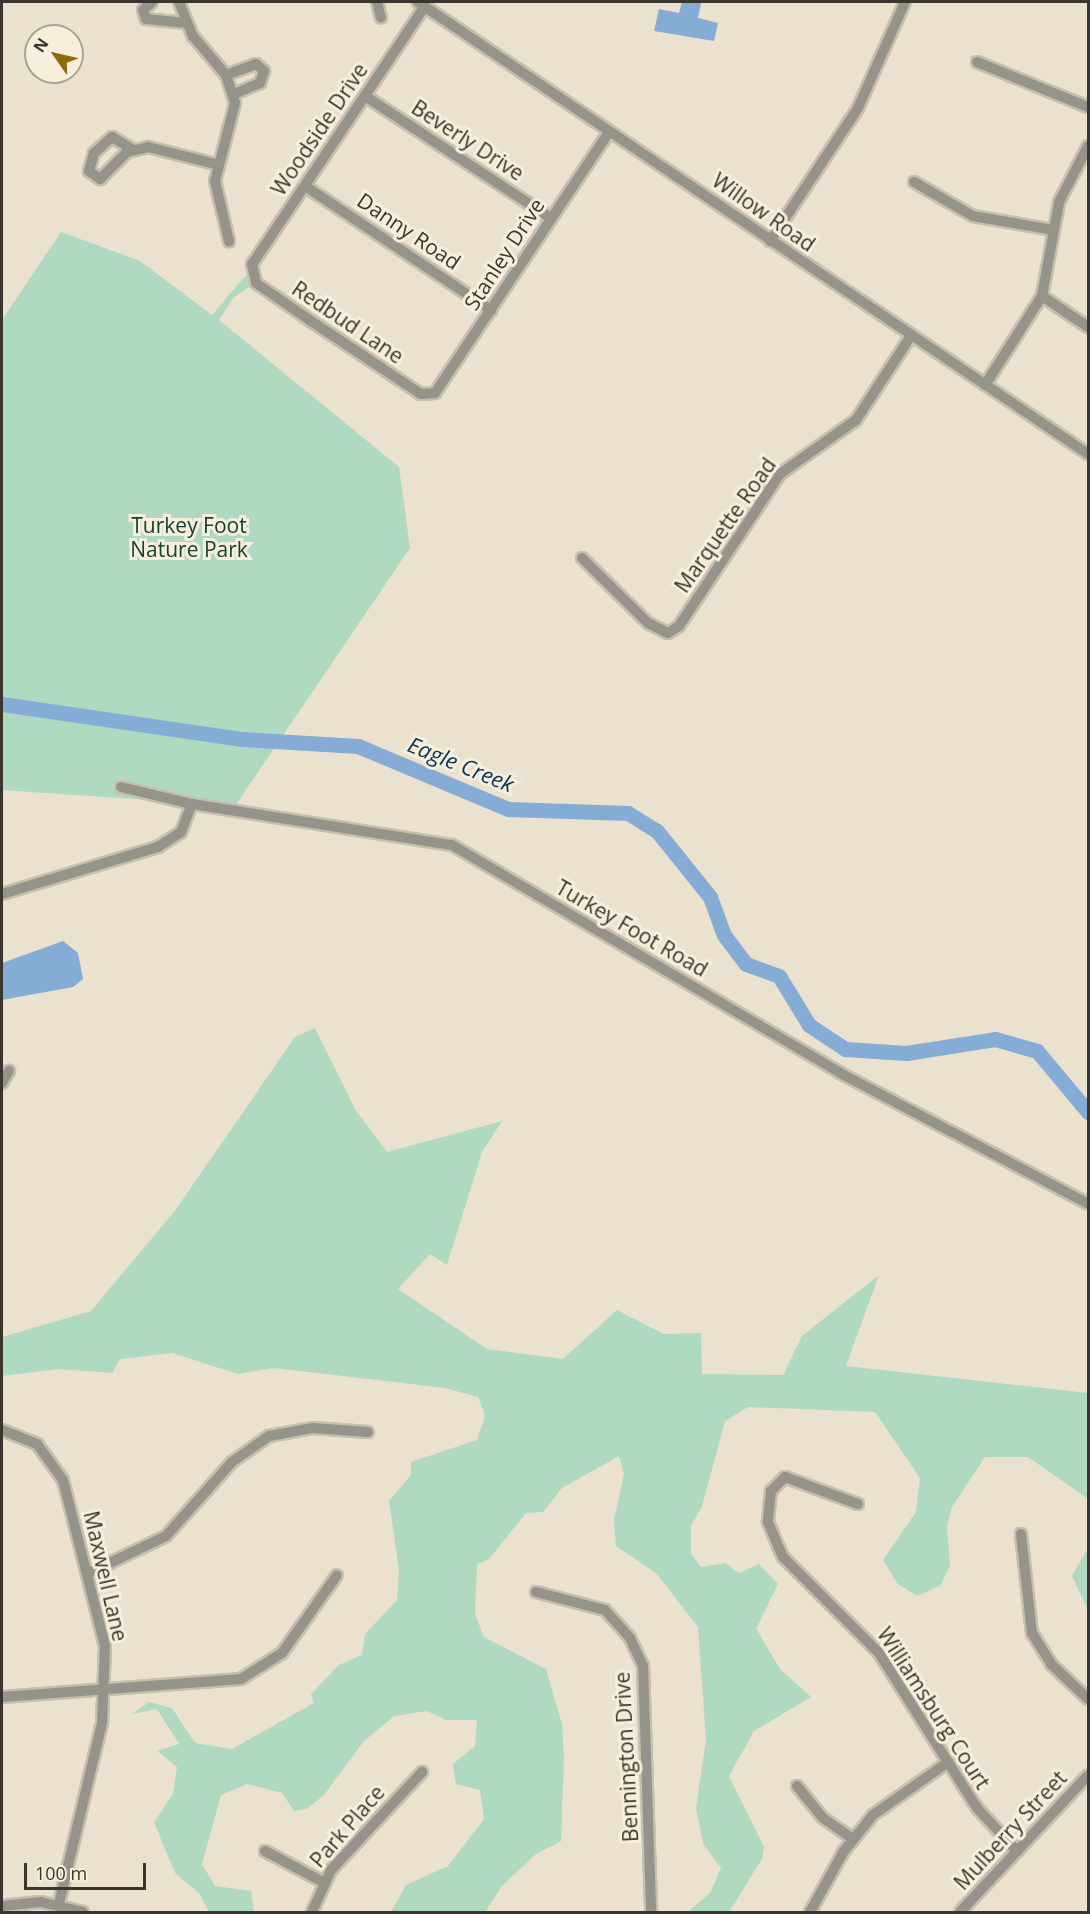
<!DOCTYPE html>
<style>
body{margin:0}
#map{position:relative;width:1090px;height:1914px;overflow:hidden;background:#eae1ce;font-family:"Open Sans",sans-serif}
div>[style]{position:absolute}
.green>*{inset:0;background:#afdac1}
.water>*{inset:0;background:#84acd4}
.river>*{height:15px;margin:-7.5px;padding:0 7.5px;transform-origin:7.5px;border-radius:7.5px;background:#84acd4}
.roads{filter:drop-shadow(2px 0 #c7bfae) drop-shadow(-2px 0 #c7bfae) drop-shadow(0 2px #c7bfae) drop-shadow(0 -2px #c7bfae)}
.minor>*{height:10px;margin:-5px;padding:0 5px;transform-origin:5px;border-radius:5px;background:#96938b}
span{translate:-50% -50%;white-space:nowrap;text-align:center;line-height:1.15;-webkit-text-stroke:6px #f7eedb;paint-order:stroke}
.street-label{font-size:21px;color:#3a362f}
.park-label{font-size:21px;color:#16432e}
.water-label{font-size:22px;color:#06345b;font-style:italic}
.frame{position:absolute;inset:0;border:3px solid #3a362f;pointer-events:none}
.north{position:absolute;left:24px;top:24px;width:60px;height:60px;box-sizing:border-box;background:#f7eedb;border:2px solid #aba496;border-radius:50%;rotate:304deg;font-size:16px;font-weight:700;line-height:24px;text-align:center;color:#3a362f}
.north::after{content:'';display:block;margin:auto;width:21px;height:27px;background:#8c6b0c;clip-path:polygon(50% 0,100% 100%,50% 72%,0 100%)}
.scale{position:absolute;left:24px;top:1863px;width:122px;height:27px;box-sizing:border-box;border:3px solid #3a362f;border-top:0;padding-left:8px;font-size:18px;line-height:21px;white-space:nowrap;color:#3a362f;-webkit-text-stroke:4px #f7eedb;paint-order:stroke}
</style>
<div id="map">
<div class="green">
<i style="clip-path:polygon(61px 232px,140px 261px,212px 315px,246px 275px,252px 285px,234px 297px,219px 320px,399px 467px,410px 548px,235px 806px,2px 790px,2px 320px)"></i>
<i style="clip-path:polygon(315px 1028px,355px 1109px,387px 1152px,502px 1121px,482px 1152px,447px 1265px,430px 1254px,398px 1289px,487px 1349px,563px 1359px,617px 1310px,664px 1334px,701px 1333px,702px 1374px,783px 1375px,802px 1336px,879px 1275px,846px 1366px,1088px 1393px,1088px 1499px,1028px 1457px,985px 1457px,952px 1507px,947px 1526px,950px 1565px,941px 1585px,917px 1596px,898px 1584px,883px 1560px,916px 1512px,920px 1478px,875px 1412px,748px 1407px,725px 1421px,702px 1506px,691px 1526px,691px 1554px,701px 1567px,725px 1563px,739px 1573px,759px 1564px,778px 1584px,756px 1629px,780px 1669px,811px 1697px,754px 1731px,729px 1776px,764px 1847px,762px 1859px,729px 1912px,688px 1912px,710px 1893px,721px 1868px,703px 1844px,696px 1808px,706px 1740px,698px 1627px,657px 1574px,616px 1546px,614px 1520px,624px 1474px,619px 1456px,562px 1488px,543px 1512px,526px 1513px,489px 1559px,477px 1564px,475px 1614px,484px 1637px,546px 1669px,562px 1724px,564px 1758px,561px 1841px,536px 1854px,502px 1886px,485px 1912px,391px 1912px,406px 1885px,448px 1866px,484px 1819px,480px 1790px,456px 1784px,453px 1764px,475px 1746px,477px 1720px,445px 1720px,427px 1711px,394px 1716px,364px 1741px,324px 1795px,307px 1809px,294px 1811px,282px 1793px,247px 1784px,221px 1795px,202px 1864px,215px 1886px,251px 1891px,254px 1912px,209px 1912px,200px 1894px,175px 1873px,154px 1822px,173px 1794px,177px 1767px,157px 1751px,179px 1744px,157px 1709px,132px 1714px,149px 1702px,172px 1708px,195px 1743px,232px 1749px,314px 1703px,311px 1694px,339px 1665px,362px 1655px,365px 1634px,397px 1600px,399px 1570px,389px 1501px,411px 1475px,411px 1462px,477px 1440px,485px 1416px,478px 1397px,445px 1388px,274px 1368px,238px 1374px,172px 1353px,120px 1359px,112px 1373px,58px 1369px,2px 1376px,2px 1337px,91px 1311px,174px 1212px,295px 1037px)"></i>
<i style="clip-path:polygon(1088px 1548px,1088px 1610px,1072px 1576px)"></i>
</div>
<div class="water">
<i style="clip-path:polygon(682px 2px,701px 3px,698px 18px,718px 23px,714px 41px,654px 31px,659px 9px,679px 13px)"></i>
<i style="clip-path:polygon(63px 941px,78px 953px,83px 979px,73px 987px,2px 1000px,2px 963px)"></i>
</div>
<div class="river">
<i style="left:2px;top:704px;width:243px;rotate:8.3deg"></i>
<i style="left:242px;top:739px;width:116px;rotate:3.5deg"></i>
<i style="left:358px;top:746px;width:163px;rotate:22.8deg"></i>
<i style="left:508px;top:809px;width:120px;rotate:1.9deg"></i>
<i style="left:628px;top:813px;width:34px;rotate:32deg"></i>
<i style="left:657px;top:831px;width:85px;rotate:51.2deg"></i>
<i style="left:710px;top:897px;width:40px;rotate:69.8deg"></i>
<i style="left:724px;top:935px;width:36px;rotate:53deg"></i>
<i style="left:746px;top:964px;width:35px;rotate:20deg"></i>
<i style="left:779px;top:976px;width:57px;rotate:58.5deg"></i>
<i style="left:809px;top:1025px;width:43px;rotate:33.7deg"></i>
<i style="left:845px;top:1049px;width:61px;rotate:3.8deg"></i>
<i style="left:906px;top:1053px;width:90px;rotate:-8.9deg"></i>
<i style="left:995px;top:1039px;width:44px;rotate:15.9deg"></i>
<i style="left:1037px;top:1051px;width:80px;rotate:50.1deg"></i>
</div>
<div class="roads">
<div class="minor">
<i style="left:152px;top:2px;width:12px;rotate:138deg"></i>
<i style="left:143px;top:10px;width:9px;rotate:72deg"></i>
<i style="left:146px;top:19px;width:40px;rotate:5.7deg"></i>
<i style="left:179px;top:2px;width:37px;rotate:68deg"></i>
<i style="left:193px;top:36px;width:51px;rotate:49.8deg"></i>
<i style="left:226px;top:75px;width:29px;rotate:72deg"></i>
<i style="left:235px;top:103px;width:81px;rotate:104.4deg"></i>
<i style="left:215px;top:181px;width:62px;rotate:76.9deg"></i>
<i style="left:377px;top:2px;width:16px;rotate:76deg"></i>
<i style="left:418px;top:2px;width:808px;rotate:34deg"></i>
<i style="left:425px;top:6px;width:311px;rotate:123.8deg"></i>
<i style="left:252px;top:264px;width:19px;rotate:78deg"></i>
<i style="left:256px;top:283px;width:67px;rotate:34.6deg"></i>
<i style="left:311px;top:321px;width:132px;rotate:33.6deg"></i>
<i style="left:421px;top:394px;width:14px;rotate:-4deg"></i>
<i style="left:435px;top:393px;width:314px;rotate:-56.3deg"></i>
<i style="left:977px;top:62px;width:120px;rotate:22.1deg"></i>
<i style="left:226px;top:75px;width:32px;rotate:-20deg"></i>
<i style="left:256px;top:64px;width:11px;rotate:41deg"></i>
<i style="left:264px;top:71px;width:13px;rotate:108deg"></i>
<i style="left:260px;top:83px;width:30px;rotate:157deg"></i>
<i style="left:365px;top:96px;width:222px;rotate:33.3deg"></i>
<i style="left:132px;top:149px;width:23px;rotate:-149deg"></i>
<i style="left:112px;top:137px;width:24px;rotate:138deg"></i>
<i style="left:94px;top:153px;width:19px;rotate:106deg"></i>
<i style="left:89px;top:171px;width:14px;rotate:36deg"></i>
<i style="left:100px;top:179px;width:38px;rotate:-45deg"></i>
<i style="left:127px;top:152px;width:22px;rotate:-13deg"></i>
<i style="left:148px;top:147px;width:73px;rotate:14.2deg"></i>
<i style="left:914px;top:182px;width:68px;rotate:30deg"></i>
<i style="left:973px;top:216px;width:81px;rotate:9.9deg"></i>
<i style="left:305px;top:186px;width:224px;rotate:33.7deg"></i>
<i style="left:770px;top:241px;width:159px;rotate:-56.5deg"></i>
<i style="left:858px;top:108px;width:116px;rotate:-66.1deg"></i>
<i style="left:1042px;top:296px;width:55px;rotate:34deg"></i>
<i style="left:985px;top:385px;width:106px;rotate:-57.4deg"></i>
<i style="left:1042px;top:296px;width:96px;rotate:-79.7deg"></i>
<i style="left:1059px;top:202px;width:63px;rotate:-62.6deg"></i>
<i style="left:582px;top:558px;width:93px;rotate:44.6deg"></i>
<i style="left:648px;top:623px;width:22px;rotate:27deg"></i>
<i style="left:668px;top:633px;width:13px;rotate:-32deg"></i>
<i style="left:679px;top:626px;width:182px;rotate:-56.4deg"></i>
<i style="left:780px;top:474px;width:93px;rotate:-35.4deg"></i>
<i style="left:856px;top:420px;width:100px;rotate:-56.8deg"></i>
<i style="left:121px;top:787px;width:73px;rotate:13.5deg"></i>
<i style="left:192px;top:804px;width:263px;rotate:9deg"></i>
<i style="left:452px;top:845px;width:450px;rotate:30.4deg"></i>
<i style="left:840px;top:1073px;width:280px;rotate:27.8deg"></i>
<i style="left:2px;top:894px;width:163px;rotate:-16.8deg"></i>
<i style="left:158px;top:847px;width:27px;rotate:-33deg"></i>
<i style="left:181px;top:832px;width:30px;rotate:-69deg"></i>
<i style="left:2px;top:1083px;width:14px;rotate:-60deg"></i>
<i style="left:2px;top:1430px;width:38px;rotate:22deg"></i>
<i style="left:37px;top:1444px;width:44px;rotate:54.2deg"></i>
<i style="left:63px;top:1480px;width:171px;rotate:75.8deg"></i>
<i style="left:105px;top:1646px;width:77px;rotate:92.2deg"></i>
<i style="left:102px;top:1723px;width:186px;rotate:103.4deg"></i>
<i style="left:858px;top:1504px;width:78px;rotate:-159.7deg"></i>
<i style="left:785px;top:1477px;width:20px;rotate:135deg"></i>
<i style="left:771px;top:1491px;width:31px;rotate:96deg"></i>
<i style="left:768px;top:1522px;width:38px;rotate:67deg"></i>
<i style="left:783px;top:1557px;width:136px;rotate:45deg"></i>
<i style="left:879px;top:1653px;width:183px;rotate:57.7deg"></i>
<i style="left:977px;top:1808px;width:59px;rotate:47.1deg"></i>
<i style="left:1021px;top:1534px;width:100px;rotate:83.7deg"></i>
<i style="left:1032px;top:1633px;width:36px;rotate:58deg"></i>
<i style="left:1051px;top:1664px;width:51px;rotate:43.4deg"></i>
<i style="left:89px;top:1573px;width:85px;rotate:-25.7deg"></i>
<i style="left:166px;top:1536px;width:99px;rotate:-48.3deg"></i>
<i style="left:232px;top:1462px;width:45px;rotate:-35.1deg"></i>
<i style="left:269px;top:1436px;width:45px;rotate:-10.3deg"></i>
<i style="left:313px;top:1428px;width:55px;rotate:4.2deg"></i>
<i style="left:536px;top:1592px;width:71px;rotate:14.6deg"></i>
<i style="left:605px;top:1610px;width:38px;rotate:48deg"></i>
<i style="left:630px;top:1638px;width:31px;rotate:65deg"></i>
<i style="left:643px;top:1666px;width:246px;rotate:88.1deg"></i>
<i style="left:2px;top:1697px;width:240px;rotate:-4.3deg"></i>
<i style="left:241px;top:1679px;width:49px;rotate:-32.4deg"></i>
<i style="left:282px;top:1653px;width:95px;rotate:-54.8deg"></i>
<i style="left:797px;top:1786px;width:41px;rotate:50.9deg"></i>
<i style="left:823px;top:1818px;width:37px;rotate:35deg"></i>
<i style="left:265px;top:1851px;width:66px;rotate:28.1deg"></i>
<i style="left:2px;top:1906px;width:39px;rotate:-6deg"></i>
<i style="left:41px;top:1902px;width:43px;rotate:13.4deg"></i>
<i style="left:312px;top:1912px;width:46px;rotate:-65.7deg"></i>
<i style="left:331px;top:1870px;width:134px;rotate:-47.1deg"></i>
<i style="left:810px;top:1912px;width:70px;rotate:-60.9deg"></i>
<i style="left:844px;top:1851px;width:46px;rotate:-51.1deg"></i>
<i style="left:873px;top:1815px;width:92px;rotate:-35.2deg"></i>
<i style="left:960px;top:1912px;width:187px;rotate:-46.9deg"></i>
</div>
</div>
<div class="street-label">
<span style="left:319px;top:129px;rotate:-56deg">Woodside Drive</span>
<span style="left:468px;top:140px;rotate:33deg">Beverly Drive</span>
<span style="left:764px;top:212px;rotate:35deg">Willow Road</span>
<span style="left:409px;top:231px;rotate:34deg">Danny Road</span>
<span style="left:504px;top:254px;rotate:-57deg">Stanley Drive</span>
<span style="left:348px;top:322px;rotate:34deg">Redbud Lane</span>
<span style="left:725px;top:525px;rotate:-55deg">Marquette Road</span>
<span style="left:632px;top:928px;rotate:30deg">Turkey Foot Road</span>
<span style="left:106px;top:1576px;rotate:77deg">Maxwell Lane</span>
<span style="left:934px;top:1708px;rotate:57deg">Williamsburg Court</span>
<span style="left:626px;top:1757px;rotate:-93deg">Bennington Drive</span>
<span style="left:347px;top:1826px;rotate:-49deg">Park Place</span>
<span style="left:1010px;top:1830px;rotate:-47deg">Mulberry Street</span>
</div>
<div class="park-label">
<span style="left:189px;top:537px">Turkey Foot<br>Nature Park</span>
</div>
<div class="water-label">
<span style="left:461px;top:764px;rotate:22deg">Eagle Creek</span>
</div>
<div class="frame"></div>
<div class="north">N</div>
<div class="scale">100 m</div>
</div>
